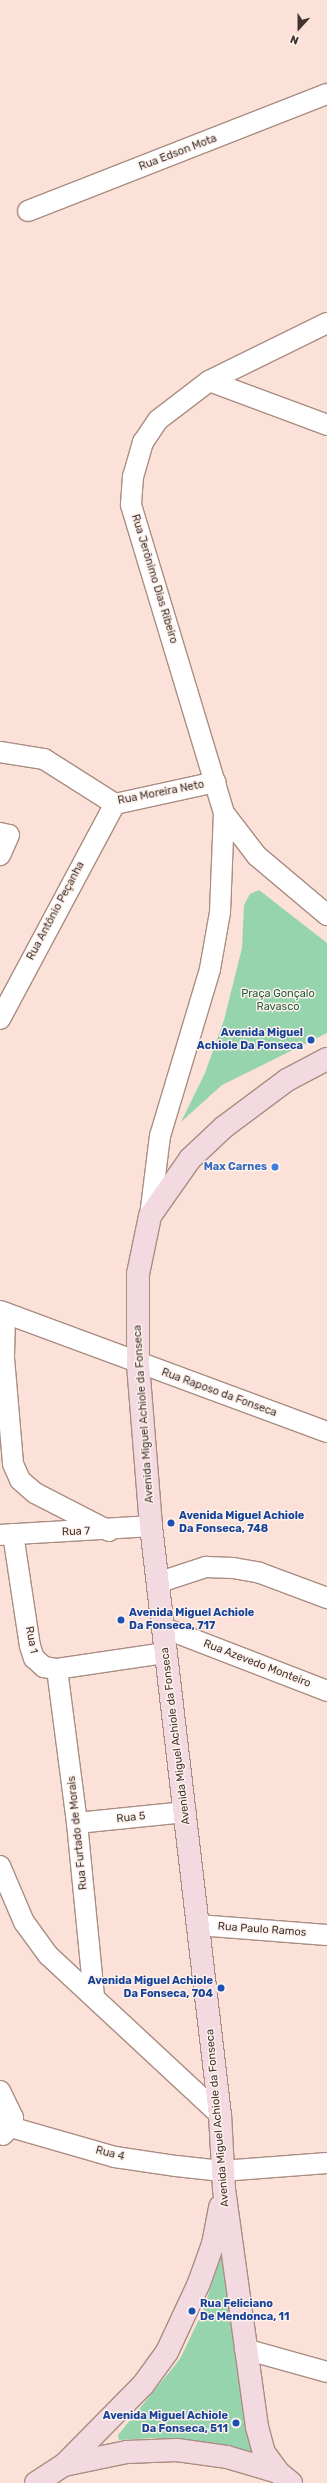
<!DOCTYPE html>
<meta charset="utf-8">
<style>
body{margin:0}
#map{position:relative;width:327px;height:2483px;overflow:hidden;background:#fbe1d7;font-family:Rubik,sans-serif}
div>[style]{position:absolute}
.green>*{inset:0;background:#95d4ac}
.roads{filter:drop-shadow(1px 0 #aa8d82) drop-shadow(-1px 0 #aa8d82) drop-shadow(0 1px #aa8d82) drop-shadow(0 -1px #aa8d82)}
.street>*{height:20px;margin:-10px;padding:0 10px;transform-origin:10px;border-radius:10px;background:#fff}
.secondary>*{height:22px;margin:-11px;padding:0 11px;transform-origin:11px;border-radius:11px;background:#f2dae0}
.dots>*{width:11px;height:11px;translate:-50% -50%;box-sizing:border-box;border:2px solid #fff2ed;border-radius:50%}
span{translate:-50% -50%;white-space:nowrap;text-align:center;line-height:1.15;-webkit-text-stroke:3px #fff2ed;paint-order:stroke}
.street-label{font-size:11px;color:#40342f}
.park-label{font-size:11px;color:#276240}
.transit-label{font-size:11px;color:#164399;font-weight:700}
.right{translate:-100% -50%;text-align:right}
.left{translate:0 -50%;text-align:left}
.shop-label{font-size:11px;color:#366cbe;font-weight:700}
.north{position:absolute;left:279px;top:8px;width:40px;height:40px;-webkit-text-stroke:3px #fff2ed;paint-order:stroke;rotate:201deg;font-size:11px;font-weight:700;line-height:16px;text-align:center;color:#40342f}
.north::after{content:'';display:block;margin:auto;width:14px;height:18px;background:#40342f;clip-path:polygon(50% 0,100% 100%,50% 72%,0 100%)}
</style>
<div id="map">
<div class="green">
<i style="clip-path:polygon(259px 890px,327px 943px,327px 1033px,222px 1085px,181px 1122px,205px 1073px,224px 1020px,242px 948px,244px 905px,250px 894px)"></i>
<i style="clip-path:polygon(221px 2255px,252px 2453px,155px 2438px,119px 2440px,118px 2435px,180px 2359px,203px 2311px)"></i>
</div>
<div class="roads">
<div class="street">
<i style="left:28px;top:211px;width:321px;rotate:-21.4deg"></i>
<i style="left:327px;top:323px;width:131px;rotate:153.8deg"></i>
<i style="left:209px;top:381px;width:64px;rotate:142.6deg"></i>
<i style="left:158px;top:420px;width:27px;rotate:124deg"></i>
<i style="left:143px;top:442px;width:35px;rotate:106deg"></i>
<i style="left:133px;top:476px;width:29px;rotate:94deg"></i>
<i style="left:131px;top:505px;width:322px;rotate:73.2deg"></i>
<i style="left:224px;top:813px;width:54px;rotate:52.5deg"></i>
<i style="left:257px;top:856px;width:92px;rotate:40.1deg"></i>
<i style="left:209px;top:381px;width:126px;rotate:20.4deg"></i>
<i style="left:0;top:752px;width:45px;rotate:9deg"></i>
<i style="left:44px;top:759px;width:84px;rotate:32.4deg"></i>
<i style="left:115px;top:804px;width:103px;rotate:-12.3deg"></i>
<i style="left:0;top:833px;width:9px;rotate:13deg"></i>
<i style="left:9px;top:835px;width:22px;rotate:114deg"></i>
<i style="left:0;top:1019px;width:244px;rotate:-61.9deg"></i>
<i style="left:150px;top:1216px;width:81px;rotate:-82.9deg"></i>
<i style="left:160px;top:1136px;width:174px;rotate:-73.3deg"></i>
<i style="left:210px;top:969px;width:58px;rotate:-80deg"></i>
<i style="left:220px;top:912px;width:99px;rotate:-87.7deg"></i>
<i style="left:0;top:1311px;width:349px;rotate:20.3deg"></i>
<i style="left:5px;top:1313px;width:45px;rotate:91.3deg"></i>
<i style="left:4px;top:1358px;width:106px;rotate:85.1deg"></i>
<i style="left:13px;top:1464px;width:17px;rotate:66deg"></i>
<i style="left:20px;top:1480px;width:20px;rotate:41deg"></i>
<i style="left:35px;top:1493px;width:83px;rotate:27.2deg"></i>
<i style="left:13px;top:1534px;width:113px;rotate:81.4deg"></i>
<i style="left:30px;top:1646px;width:13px;rotate:72deg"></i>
<i style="left:34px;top:1658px;width:13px;rotate:42deg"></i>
<i style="left:44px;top:1667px;width:13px;rotate:9deg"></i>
<i style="left:57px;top:1669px;width:110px;rotate:-8.4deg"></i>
<i style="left:0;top:1535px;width:151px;rotate:-3.4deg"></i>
<i style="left:157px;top:1583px;width:52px;rotate:-18.1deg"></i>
<i style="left:206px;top:1567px;width:27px;rotate:2deg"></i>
<i style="left:233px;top:1568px;width:27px;rotate:10deg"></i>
<i style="left:260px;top:1573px;width:72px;rotate:20.5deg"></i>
<i style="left:164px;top:1628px;width:175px;rotate:21.1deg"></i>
<i style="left:57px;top:1669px;width:155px;rotate:82.6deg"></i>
<i style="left:77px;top:1823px;width:175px;rotate:84.4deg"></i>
<i style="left:77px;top:1823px;width:109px;rotate:-5.8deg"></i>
<i style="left:0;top:1866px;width:61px;rotate:66.8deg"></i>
<i style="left:24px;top:1922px;width:41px;rotate:54deg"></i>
<i style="left:48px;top:1955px;width:235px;rotate:42.9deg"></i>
<i style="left:198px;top:1925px;width:129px;rotate:4.4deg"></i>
<i style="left:0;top:2091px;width:30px;rotate:64deg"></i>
<i style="left:13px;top:2118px;width:8px;rotate:104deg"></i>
<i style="left:11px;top:2126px;width:12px;rotate:132deg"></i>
<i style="left:0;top:2124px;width:120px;rotate:16deg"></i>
<i style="left:115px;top:2157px;width:62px;rotate:8.4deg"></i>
<i style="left:176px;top:2166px;width:46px;rotate:6.2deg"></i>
<i style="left:222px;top:2171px;width:105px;rotate:-4.4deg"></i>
<i style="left:245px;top:2349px;width:85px;rotate:15.7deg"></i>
</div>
<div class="secondary">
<i style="left:64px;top:2465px;width:64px;rotate:-11.7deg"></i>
<i style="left:127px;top:2452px;width:50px;rotate:-2.3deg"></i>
<i style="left:177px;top:2450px;width:50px;rotate:8deg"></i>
<i style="left:227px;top:2457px;width:53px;rotate:16.4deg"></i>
<i style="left:36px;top:2483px;width:33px;rotate:-33deg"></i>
<i style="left:64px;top:2465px;width:112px;rotate:-45.4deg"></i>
<i style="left:143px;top:2385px;width:41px;rotate:-54deg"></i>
<i style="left:167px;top:2352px;width:76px;rotate:-65.1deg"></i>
<i style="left:199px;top:2283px;width:41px;rotate:-70.3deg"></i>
<i style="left:213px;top:2244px;width:38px;rotate:-79deg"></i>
<i style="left:291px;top:2483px;width:17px;rotate:-140deg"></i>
<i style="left:278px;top:2472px;width:24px;rotate:-126deg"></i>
<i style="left:264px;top:2453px;width:27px;rotate:-105deg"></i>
<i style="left:257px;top:2427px;width:241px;rotate:-97.9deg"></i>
<i style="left:224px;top:2188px;width:73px;rotate:-93.1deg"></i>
<i style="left:220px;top:2115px;width:593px;rotate:-96.68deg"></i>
<i style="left:151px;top:1526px;width:163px;rotate:-94.6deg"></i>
<i style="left:138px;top:1364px;width:90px;rotate:-90deg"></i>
<i style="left:138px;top:1274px;width:59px;rotate:-78.3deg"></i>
<i style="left:150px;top:1216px;width:70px;rotate:-54.9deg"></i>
<i style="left:190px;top:1159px;width:47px;rotate:-43.3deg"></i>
<i style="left:224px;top:1127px;width:79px;rotate:-36.7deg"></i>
<i style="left:287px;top:1080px;width:45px;rotate:-27.7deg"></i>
</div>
</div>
<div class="dots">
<i style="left:311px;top:1040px;background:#1a4fb4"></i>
<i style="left:275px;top:1167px;background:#3f7fe0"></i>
<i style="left:171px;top:1523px;background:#1a4fb4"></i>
<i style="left:121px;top:1620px;background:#1a4fb4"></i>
<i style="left:221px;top:1988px;background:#1a4fb4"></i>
<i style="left:192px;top:2311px;background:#1a4fb4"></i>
<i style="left:236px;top:2423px;background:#1a4fb4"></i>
</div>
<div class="street-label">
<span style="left:178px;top:153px;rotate:-21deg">Rua Edson Mota</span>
<span style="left:154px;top:579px;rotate:73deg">Rua Jerônimo Dias Ribeiro</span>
<span style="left:161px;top:793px;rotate:-11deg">Rua Moreira Neto</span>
<span style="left:56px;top:911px;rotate:-62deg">Rua Antônio Peçanha</span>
<span style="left:219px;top:1393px;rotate:20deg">Rua Raposo da Fonseca</span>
<span style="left:144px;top:1414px;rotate:-94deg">Avenida Miguel Achiole da Fonseca</span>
<span style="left:76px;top:1532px;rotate:-2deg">Rua 7</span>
<span style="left:31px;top:1640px;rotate:79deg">Rua 1</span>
<span style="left:257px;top:1664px;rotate:21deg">Rua Azevedo Monteiro</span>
<span style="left:176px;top:1736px;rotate:-97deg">Avenida Miguel Achiole da Fonseca</span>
<span style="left:131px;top:1818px;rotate:-6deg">Rua 5</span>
<span style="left:78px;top:1833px;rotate:-96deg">Rua Furtado de Morais</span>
<span style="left:262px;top:1930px;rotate:4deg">Rua Paulo Ramos</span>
<span style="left:218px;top:2118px;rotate:-95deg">Avenida Miguel Achiole da Fonseca</span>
<span style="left:110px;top:2154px;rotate:14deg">Rua 4</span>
</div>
<div class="park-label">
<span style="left:278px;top:1001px">Praça Gonçalo<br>Ravasco</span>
</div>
<div class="transit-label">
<span class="right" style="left:303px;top:1040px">Avenida Miguel<br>Achiole Da Fonseca</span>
<span class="left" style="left:179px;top:1523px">Avenida Miguel Achiole<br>Da Fonseca, 748</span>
<span class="left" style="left:129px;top:1620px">Avenida Miguel Achiole<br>Da Fonseca, 717</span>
<span class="right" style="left:213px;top:1988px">Avenida Miguel Achiole<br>Da Fonseca, 704</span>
<span class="left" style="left:200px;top:2311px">Rua Feliciano<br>De Mendonca, 11</span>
<span class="right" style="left:228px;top:2423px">Avenida Miguel Achiole<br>Da Fonseca, 511</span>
</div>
<div class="shop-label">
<span class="right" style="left:267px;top:1167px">Max Carnes</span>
</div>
<div class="north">N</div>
</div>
